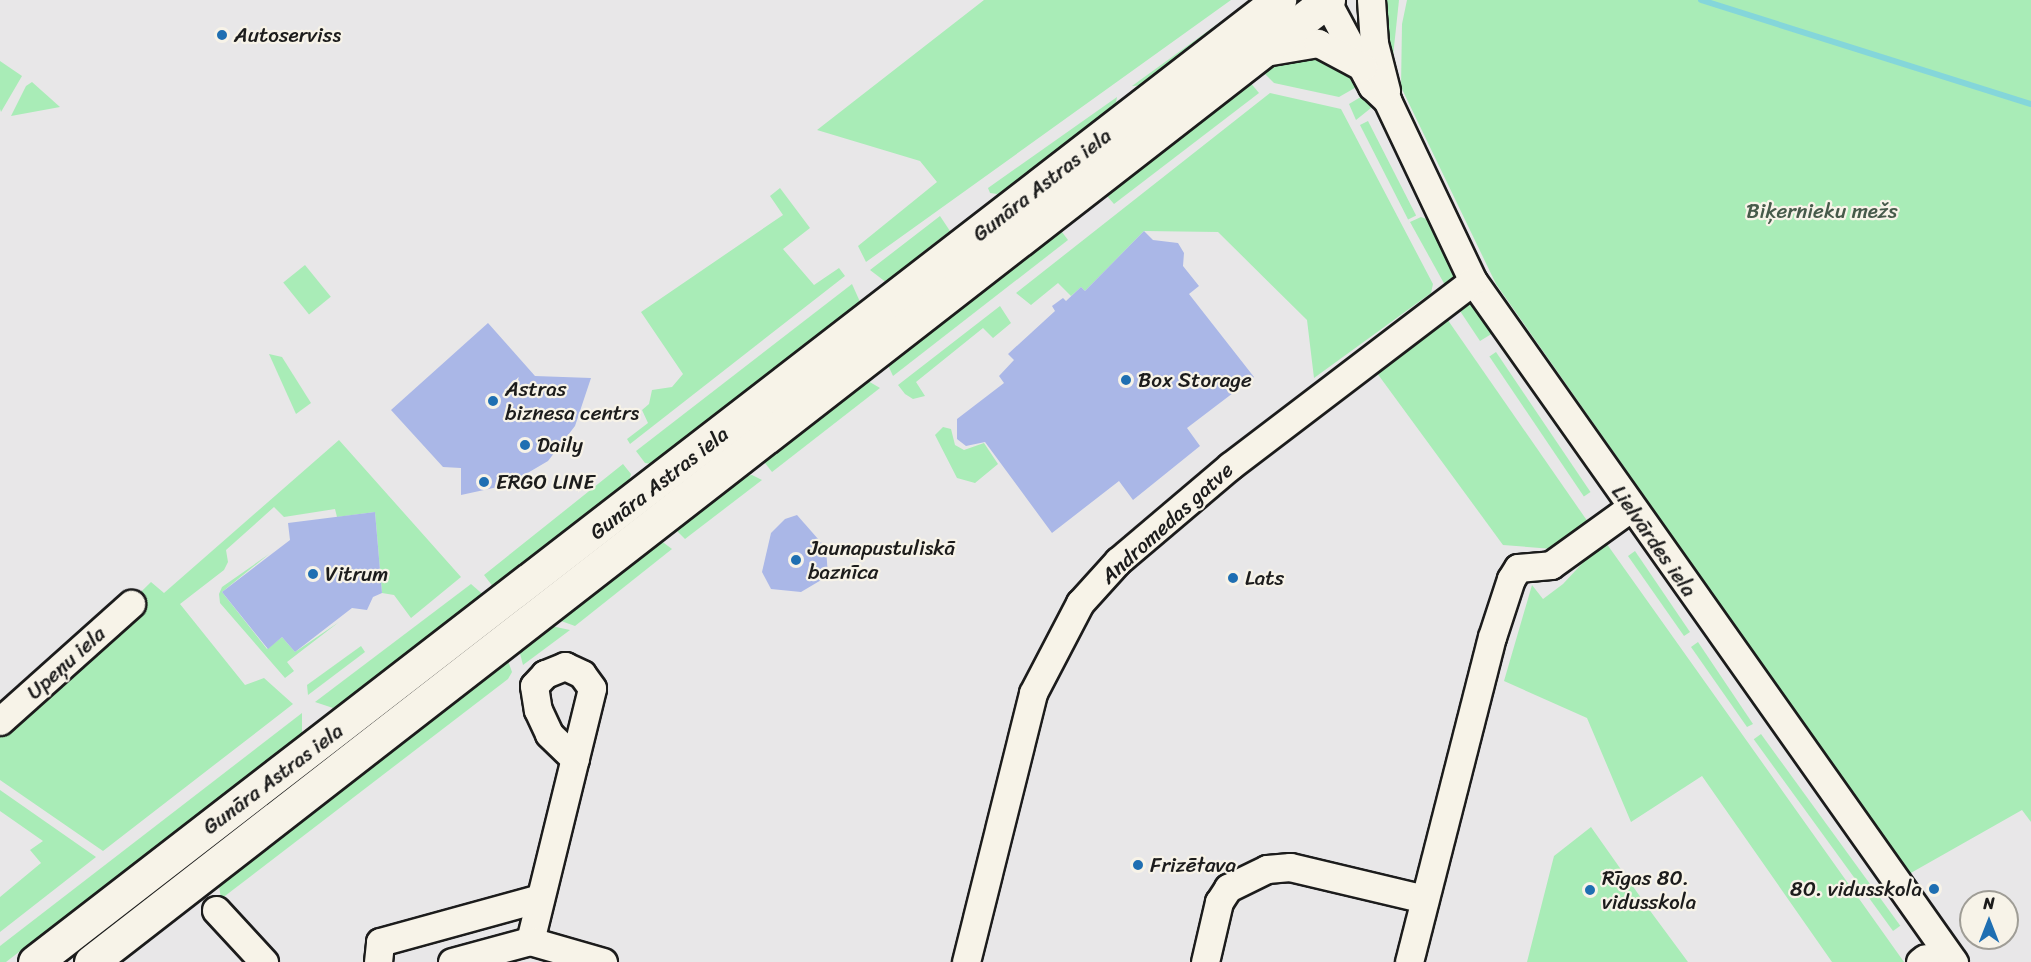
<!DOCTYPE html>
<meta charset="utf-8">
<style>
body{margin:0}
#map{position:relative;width:2031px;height:962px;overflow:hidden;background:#e8e7e8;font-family:Sriracha,sans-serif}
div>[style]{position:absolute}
.green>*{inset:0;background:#a9ecb7;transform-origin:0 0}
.stream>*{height:6px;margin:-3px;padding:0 3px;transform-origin:3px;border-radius:3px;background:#84d6da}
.building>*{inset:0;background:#aab7e7}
.roads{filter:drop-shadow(2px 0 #1c1c1c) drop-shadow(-2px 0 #1c1c1c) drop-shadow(0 2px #1c1c1c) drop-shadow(0 -2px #1c1c1c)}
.minor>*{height:27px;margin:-13.5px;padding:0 13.5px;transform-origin:13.5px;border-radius:13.5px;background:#f7f3e8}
.major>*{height:33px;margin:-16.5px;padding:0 16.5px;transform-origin:16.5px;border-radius:16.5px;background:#f7f3e8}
.dots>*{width:16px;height:16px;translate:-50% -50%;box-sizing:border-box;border:3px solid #f7f3e8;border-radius:50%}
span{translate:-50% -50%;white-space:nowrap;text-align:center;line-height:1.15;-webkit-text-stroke:4.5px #f7f3e8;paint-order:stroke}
.poi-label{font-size:21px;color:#1c1c1c}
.left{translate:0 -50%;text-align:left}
.right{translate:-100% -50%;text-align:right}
.street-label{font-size:21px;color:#1c1c1c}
.park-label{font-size:21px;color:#465a4a}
.north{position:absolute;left:1959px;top:890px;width:60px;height:60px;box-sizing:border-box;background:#f7f3e8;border:2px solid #9f9d96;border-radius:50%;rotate:0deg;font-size:16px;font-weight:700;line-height:24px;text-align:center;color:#1c1c1c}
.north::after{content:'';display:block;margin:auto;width:21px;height:27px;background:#1f6fb2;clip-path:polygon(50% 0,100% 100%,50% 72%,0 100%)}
</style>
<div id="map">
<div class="green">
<i style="clip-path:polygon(984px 0,1231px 0,866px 262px,858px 246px,937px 182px,920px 161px,817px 130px)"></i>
<i style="clip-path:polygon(1375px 0,1399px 0,1392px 66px)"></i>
<i style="clip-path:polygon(1407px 0,2031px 0,2031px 822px,2022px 810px,1909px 874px,1496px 284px,1401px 87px,1402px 24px)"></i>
<i style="clip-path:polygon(1223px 20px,1226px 25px,1149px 85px,1132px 86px)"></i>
<i style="clip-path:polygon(1335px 55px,1360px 85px,1339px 97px,1274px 83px,1263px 72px,1285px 57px)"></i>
<i style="clip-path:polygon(0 61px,22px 76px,1px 112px,0 109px)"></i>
<i style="clip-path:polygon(1249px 81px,1259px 93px,1114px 204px,1107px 196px,1144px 157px)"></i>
<i style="clip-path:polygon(32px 82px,60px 107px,11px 116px,26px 86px)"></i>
<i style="clip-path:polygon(1270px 93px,1341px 109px,1433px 284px,1431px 293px,1314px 378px,1307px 320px,1218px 232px,1144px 231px,1085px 291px,1081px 287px,1071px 296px,1058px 283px,1031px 305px,1016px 293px)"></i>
<i style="clip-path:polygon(1364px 95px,1371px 108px,1356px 120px,1349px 104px)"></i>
<i style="clip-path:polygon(1117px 97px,1114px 113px,1042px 168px,997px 194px,990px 193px,988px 188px)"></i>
<i style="left:1368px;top:121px;width:106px;height:9px;rotate:63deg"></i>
<i style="clip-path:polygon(780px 188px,810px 228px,783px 249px,814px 285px,839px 268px,845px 276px,630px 444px,627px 439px,648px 423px,642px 410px,649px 404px,652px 390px,672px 387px,683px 374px,641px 312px,783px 215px,770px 196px)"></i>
<i style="clip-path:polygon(940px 216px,950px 231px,920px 254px,911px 269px,887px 283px,870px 270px)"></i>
<i style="clip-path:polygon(1421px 217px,1429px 220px,1457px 273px,1446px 287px,1410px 222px)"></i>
<i style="clip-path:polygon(1062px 232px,1068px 240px,893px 376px,887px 363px,996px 272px)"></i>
<i style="left:305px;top:265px;width:41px;height:28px;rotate:51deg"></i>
<i style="clip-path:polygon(852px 284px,861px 304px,652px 464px,645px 463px,636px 451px)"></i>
<i style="clip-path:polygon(1467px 301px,1474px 303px,1493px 333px,1480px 341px,1458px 308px)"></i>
<i style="clip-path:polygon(1000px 306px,1011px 323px,993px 338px,983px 328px,916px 382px,925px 396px,913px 399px,905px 394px,898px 385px)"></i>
<i style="clip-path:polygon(1445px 316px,1588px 522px,1553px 549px,1503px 545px,1374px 369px)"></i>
<i style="left:1496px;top:352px;width:169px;height:8px;rotate:56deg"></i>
<i style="clip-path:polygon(269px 354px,282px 357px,311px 403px,296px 414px)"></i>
<i style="clip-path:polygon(868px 381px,880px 388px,772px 472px,765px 463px,766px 450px,831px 400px)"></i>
<i style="clip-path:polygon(943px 427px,951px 429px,955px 445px,964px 450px,984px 443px,998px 464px,975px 483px,957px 478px,935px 435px)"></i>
<i style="clip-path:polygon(339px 440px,461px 577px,411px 618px,394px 595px,382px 593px,375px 512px,337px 517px,335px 509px,284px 517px,274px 507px,226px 550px,228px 562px,224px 570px,180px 604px,245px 685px,264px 678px,293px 704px,103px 851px,0 780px,0 731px,151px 582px,164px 593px)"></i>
<i style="clip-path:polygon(623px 464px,631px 474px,629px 481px,545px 545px,497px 592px,484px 575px)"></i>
<i style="clip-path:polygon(752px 475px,762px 480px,685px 539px,674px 528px,740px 477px)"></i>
<i style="clip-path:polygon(656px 537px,672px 549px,575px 626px,550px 617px)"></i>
<i style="clip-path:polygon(1604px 540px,1904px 962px,1832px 962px,1702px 776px,1631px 822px,1587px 718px,1504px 681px,1532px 585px,1543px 599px,1563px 584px)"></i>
<i style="clip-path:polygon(1635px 551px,1690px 632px,1684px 636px,1628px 556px)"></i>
<i style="clip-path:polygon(269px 554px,222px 592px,267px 649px,282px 637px,295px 652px,339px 622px,287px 662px,294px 671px,285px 678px,220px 603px,219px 594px,222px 587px)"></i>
<i style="clip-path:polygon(471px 584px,488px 599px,401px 666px,333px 708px,315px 702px)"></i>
<i style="clip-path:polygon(542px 624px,570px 630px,523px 665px,518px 646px)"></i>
<i style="clip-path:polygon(1698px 642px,1753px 724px,1747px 727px,1691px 647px)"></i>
<i style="clip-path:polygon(361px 646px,365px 652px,308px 695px,307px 685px)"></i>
<i style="clip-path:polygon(507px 658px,512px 672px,508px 679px,221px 899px,218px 879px)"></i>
<i style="clip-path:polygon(302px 713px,302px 734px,6px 962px,0 962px,0 946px)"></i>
<i style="left:1761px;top:734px;width:237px;height:9px;rotate:54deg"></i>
<i style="clip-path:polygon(0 790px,96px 857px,0 932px,0 897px,41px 863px,30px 850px,43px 841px,0 811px)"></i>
<i style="clip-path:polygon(1591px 827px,1651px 912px,1688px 962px,1527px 962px,1554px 856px)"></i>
</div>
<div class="stream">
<i style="left:1701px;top:0;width:346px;rotate:17.5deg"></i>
</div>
<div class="building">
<i style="clip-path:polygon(1144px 231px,1153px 240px,1178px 243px,1184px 253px,1183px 266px,1199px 286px,1189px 294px,1254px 377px,1187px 428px,1200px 446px,1133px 500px,1119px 481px,1052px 533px,985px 442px,966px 446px,957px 439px,957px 419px,1004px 383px,999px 376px,1014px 360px,1008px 354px,1055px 311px,1052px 306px,1063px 298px,1066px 301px,1081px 287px,1085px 291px)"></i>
<i style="clip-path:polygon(488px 323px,535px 376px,591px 378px,575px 426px,548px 461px,507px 485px,461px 495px,461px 468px,443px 467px,391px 410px)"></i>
<i style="clip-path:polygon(375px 512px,382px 593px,373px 597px,367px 610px,352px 608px,295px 652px,282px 637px,268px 649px,222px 592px,290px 540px,288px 523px)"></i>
<i style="clip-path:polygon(797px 515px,826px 548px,828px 576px,801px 592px,771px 589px,762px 572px,771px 533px,785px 519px)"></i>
</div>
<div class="roads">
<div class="minor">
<i style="left:1326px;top:0;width:98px;rotate:61.9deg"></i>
<i style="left:1372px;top:86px;width:21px;rotate:43deg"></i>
<i style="left:1387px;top:100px;width:200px;rotate:64.6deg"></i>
<i style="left:1473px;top:281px;width:834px;rotate:54.77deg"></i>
<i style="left:1371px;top:0;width:43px;rotate:86deg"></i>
<i style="left:1374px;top:43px;width:49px;rotate:75.7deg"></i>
<i style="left:1265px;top:52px;width:54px;rotate:-9.6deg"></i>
<i style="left:1318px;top:43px;width:51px;rotate:28.1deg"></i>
<i style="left:0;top:721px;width:176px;rotate:-41.8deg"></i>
<i style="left:216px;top:910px;width:71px;rotate:47.3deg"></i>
<i style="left:530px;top:941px;width:260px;rotate:-76.2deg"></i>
<i style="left:592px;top:688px;width:17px;rotate:-126deg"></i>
<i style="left:582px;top:674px;width:19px;rotate:-155deg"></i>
<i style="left:565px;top:666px;width:22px;rotate:158deg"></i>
<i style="left:545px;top:674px;width:16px;rotate:133deg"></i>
<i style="left:534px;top:686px;width:24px;rotate:81deg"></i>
<i style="left:538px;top:710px;width:26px;rotate:65deg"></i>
<i style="left:549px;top:734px;width:36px;rotate:44deg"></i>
<i style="left:378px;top:962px;width:20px;rotate:-84deg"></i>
<i style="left:380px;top:942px;width:166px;rotate:-15.4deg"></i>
<i style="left:452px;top:962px;width:81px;rotate:-15.1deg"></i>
<i style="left:530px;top:941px;width:76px;rotate:16deg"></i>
<i style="left:966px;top:962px;width:277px;rotate:-76deg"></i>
<i style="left:1033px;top:693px;width:102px;rotate:-62.4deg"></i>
<i style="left:1080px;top:603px;width:57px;rotate:-47.9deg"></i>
<i style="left:1118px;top:561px;width:147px;rotate:-40.3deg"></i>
<i style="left:1230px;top:466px;width:305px;rotate:-37.3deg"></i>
<i style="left:1205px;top:962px;width:62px;rotate:-76.9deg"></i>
<i style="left:1219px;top:902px;width:17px;rotate:-57deg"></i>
<i style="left:1228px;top:888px;width:43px;rotate:-26deg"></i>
<i style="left:1267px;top:869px;width:23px;rotate:-5deg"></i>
<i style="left:1290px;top:867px;width:138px;rotate:13.4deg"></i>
<i style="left:1409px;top:962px;width:335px;rotate:-75.7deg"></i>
<i style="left:1492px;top:637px;width:61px;rotate:-71.9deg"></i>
<i style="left:1511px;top:579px;width:13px;rotate:-58deg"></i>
<i style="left:1518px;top:568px;width:33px;rotate:-5deg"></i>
<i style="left:1551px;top:565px;width:97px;rotate:-35.8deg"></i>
<i style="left:1920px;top:962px;width:6px;rotate:-39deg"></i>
</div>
<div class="major">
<i style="left:35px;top:962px;width:1573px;rotate:-37.72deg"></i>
<i style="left:91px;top:962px;width:1567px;rotate:-37.87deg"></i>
</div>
</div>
<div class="dots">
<i style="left:222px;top:35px;background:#1f6fb2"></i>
<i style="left:1126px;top:380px;background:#1f6fb2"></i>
<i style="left:493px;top:401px;background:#1f6fb2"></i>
<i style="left:525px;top:445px;background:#1f6fb2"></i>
<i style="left:484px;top:482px;background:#1f6fb2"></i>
<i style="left:796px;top:560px;background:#1f6fb2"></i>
<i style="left:313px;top:574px;background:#1f6fb2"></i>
<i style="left:1233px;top:578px;background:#1f6fb2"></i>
<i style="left:1138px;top:865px;background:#1f6fb2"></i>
<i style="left:1934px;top:889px;background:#1f6fb2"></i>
<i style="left:1590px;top:890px;background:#1f6fb2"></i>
</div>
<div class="poi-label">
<span class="left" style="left:234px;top:35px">Autoserviss</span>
<span class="left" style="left:1138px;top:380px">Box Storage</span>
<span class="left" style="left:505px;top:401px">Astras<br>biznesa centrs</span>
<span class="left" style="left:537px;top:445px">Daily</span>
<span class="left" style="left:496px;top:482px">ERGO LINE</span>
<span class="left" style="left:808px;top:560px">Jaunapustuliskā<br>baznīca</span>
<span class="left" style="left:325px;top:574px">Vitrum</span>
<span class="left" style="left:1245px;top:578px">Lats</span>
<span class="left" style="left:1150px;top:865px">Frizētava</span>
<span class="left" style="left:1602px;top:890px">Rīgas 80.<br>vidusskola</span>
<span class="right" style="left:1922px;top:889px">80. vidusskola</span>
</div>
<div class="street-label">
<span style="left:1042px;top:185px;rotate:-38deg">Gunāra Astras iela</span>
<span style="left:659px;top:483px;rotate:-38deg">Gunāra Astras iela</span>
<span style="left:1167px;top:523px;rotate:-42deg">Andromedas gatve</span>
<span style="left:1654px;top:541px;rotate:55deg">Lielvārdes iela</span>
<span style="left:66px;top:663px;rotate:-42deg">Upeņu iela</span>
<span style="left:273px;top:779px;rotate:-37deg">Gunāra Astras iela</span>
</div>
<div class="park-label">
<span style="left:1822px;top:211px">Biķernieku mežs</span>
</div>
<div class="north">N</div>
</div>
